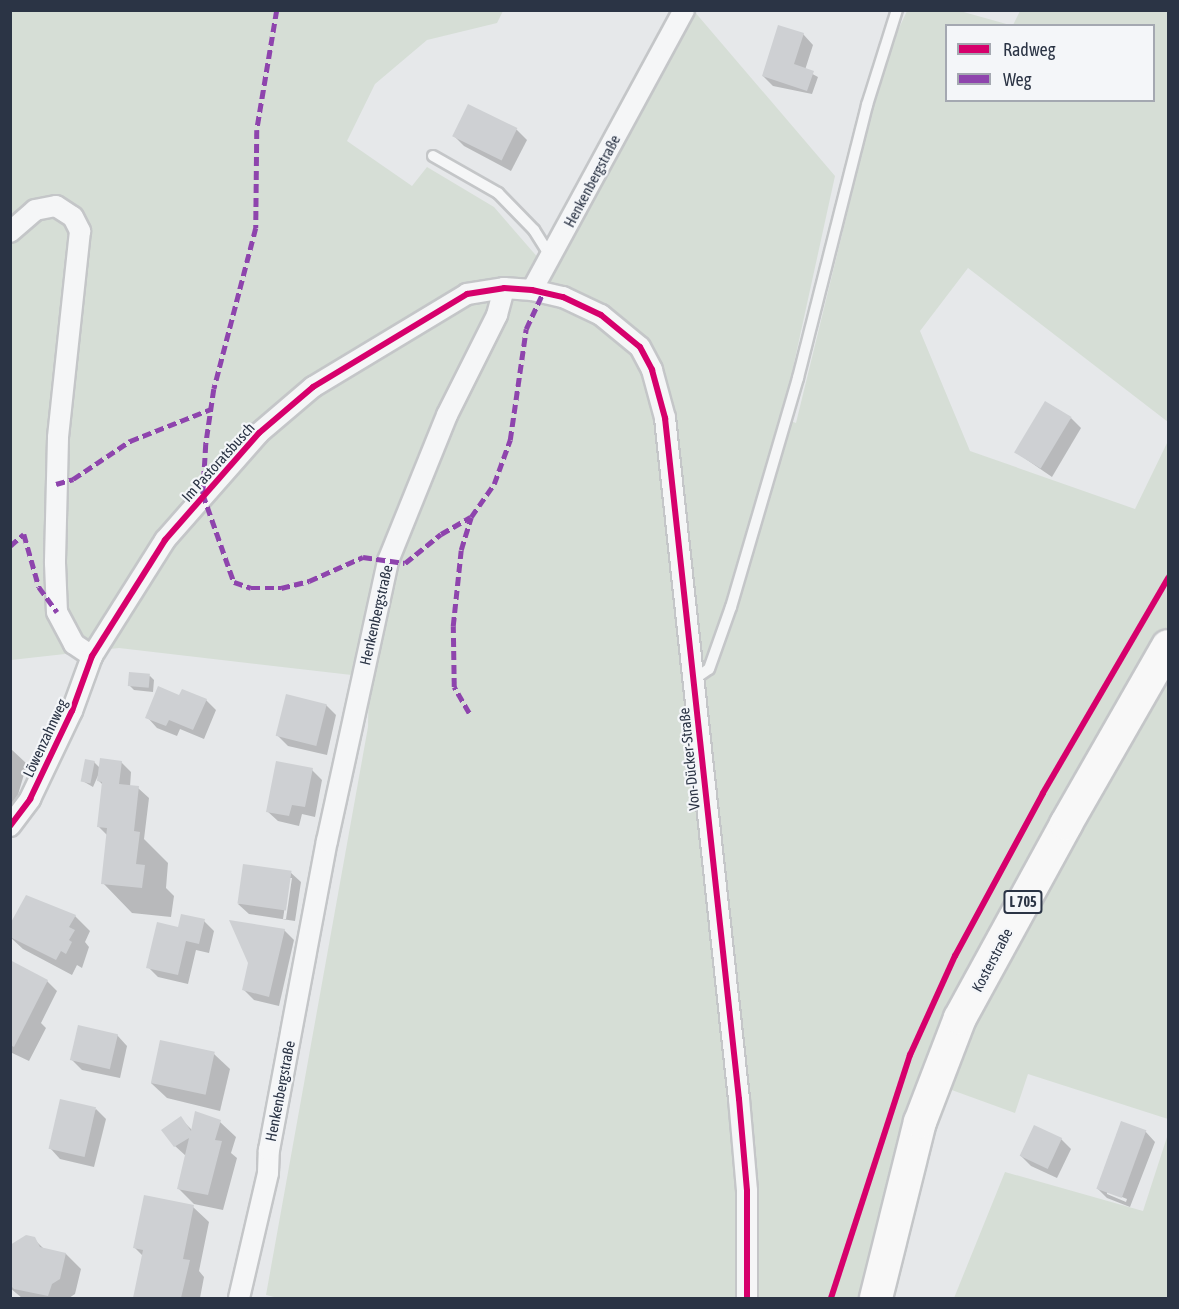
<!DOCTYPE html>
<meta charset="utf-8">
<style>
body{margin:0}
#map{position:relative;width:1179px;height:1309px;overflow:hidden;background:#e6e8ea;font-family:"Asap Condensed",sans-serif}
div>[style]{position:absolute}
.green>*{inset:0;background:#d6ded6}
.shadow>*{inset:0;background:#0003}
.building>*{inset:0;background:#ced0d3;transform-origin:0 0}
.roads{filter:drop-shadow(2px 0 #c4c6c8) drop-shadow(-2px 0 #c4c6c8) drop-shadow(0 2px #c4c6c8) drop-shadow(0 -2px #c4c6c8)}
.service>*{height:10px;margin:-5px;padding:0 5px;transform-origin:5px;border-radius:5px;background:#f5f6f7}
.minor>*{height:20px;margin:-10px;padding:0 10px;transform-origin:10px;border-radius:10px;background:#f5f6f7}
.primary>*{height:32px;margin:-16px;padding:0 16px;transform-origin:16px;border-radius:16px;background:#f8f8f8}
.quiet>*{height:4.5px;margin-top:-2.25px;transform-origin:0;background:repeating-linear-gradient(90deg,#8e44ad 0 9px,transparent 0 13.5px)}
.cycleway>*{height:6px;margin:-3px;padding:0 3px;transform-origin:3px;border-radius:3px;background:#d6006c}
span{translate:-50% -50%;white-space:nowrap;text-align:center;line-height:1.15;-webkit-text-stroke:4.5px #f4f6f9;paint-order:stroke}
.shield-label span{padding:2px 4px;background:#f4f6f9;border:2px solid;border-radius:4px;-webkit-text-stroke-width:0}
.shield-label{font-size:14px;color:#2b3445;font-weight:700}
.street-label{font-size:15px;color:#2b3445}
.frame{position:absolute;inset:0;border:12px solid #2b3445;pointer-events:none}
.legend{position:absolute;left:945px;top:24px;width:210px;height:78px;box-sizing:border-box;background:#f4f6f9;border:2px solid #a4a8b1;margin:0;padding:8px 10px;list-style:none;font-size:18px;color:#2b3445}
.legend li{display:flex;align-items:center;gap:12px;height:30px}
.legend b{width:30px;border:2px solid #a4a8b1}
</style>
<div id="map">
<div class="green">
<i style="clip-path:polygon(10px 11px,503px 11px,497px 23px,427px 40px,375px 84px,347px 141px,412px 186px,427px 167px,494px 207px,553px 275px,694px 11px,835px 176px,782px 418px,796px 423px,874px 103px,891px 45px,907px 11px,960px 11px,1010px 25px,946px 26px,946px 100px,1154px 100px,1154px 26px,1013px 25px,1020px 11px,1168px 11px,1168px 422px,968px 268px,920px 331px,970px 451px,1135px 509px,1168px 441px,1168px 1119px,1028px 1074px,1015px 1113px,949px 1089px,884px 1298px,278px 1298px,266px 1295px,368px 727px,369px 677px,119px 648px,11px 660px)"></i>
<i style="clip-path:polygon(1168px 1134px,1168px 1298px,954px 1298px,1005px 1172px,1143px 1211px)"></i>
</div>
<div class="shadow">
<i style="clip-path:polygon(803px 34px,813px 45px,805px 70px,818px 77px,812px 94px,773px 86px,763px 76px)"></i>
<i style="clip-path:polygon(469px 106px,517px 130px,527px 140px,511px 171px,464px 146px,454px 136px)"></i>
<i style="clip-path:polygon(1071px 418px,1081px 428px,1052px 477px,1017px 453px)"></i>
<i style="clip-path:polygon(150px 676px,154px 680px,153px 692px,134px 690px,129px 685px)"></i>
<i style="clip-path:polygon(180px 697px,206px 700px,216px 710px,204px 739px,180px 729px,177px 736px,157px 728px,147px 717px)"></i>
<i style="clip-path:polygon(326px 705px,336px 715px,327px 755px,288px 746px,278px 736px)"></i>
<i style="clip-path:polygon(10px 748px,27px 764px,10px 822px)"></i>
<i style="clip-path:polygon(94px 762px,100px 768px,121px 762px,131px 772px,130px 787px,138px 788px,149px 798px,144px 839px,168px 863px,166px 888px,174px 896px,171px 917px,132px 913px,103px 883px,108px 836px,99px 827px,103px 785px,99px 781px,100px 771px,93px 787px,81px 780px)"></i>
<i style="clip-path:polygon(312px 770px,322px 780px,315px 817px,302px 814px,299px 826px,278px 821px,267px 811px)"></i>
<i style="clip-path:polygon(evenodd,290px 872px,301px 882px,295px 921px,249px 914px,238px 904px,290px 872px,289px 878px,292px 878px,286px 919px,283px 919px,289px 878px)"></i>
<i style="clip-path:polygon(75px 916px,90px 931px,85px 942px,89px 947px,82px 968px,77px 965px,72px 975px,23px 949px,10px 937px)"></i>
<i style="clip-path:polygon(204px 921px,214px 931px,209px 953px,196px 950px,188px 984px,158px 977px,148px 967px,179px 929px)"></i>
<i style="clip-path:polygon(284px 930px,294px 940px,279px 1006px,254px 1000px,244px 990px)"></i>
<i style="clip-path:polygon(10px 962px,47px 981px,57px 991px,41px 1023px,46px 1028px,29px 1061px,10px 1052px)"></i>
<i style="clip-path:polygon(117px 1035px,127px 1046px,120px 1078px,82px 1070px,71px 1059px)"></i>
<i style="clip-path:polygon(214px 1054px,230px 1069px,220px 1111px,167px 1098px,151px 1083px)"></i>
<i style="clip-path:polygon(96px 1109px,106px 1119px,94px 1167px,60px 1159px,50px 1148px)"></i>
<i style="clip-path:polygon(180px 1118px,192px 1130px,220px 1122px,236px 1137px,231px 1153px,237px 1158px,223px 1210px,194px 1204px,179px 1189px,186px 1156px,175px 1146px)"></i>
<i style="clip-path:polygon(evenodd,1145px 1131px,1155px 1142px,1130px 1207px,1107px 1198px,1097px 1188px,1145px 1131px,1107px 1191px,1127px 1199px,1126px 1202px,1107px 1194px,1107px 1191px)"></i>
<i style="clip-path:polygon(1061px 1139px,1071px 1149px,1057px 1178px,1031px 1166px,1021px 1156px)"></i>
<i style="clip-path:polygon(193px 1207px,209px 1222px,199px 1271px,204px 1277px,200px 1298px,135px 1298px,144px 1257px,135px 1248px)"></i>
<i style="clip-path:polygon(34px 1239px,45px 1250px,66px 1254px,81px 1269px,75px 1294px,69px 1298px,22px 1298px,10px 1288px,10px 1247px)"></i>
</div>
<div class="building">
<i style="clip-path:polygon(778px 25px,804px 33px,794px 64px,814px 71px,807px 91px,762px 76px)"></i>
<i style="left:468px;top:104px;width:55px;height:36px;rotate:26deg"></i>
<i style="left:1045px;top:401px;width:31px;height:60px;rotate:31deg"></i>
<i style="left:129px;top:672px;width:21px;height:14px;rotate:5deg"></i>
<i style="clip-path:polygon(158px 686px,179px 695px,182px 689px,207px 699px,193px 730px,169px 720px,166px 726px,145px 718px)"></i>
<i style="left:286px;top:694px;width:42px;height:43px;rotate:14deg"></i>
<i style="clip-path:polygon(100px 758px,122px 761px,119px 784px,139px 786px,134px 831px,140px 832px,136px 864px,145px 865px,142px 888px,101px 884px,107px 828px,97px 827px,102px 782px,97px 781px)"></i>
<i style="left:85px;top:759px;width:10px;height:23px;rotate:11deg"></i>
<i style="clip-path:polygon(276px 761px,313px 768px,305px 807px,292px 805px,289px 816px,266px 812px)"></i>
<i style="left:243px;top:864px;width:49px;height:40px;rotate:8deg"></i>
<i style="clip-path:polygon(26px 895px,76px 915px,69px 927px,75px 930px,69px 940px,72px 942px,66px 954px,61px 951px,56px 960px,10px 937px,10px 924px)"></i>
<i style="clip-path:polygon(181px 914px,205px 919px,199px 944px,186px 941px,178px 975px,146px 968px,157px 922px,178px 927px)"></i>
<i style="clip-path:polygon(229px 920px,285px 929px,269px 997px,242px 990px,248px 963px)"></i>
<i style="clip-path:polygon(10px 960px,48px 980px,14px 1047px,10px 1045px)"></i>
<i style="left:78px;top:1025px;width:41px;height:36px;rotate:13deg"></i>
<i style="left:160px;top:1040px;width:56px;height:44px;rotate:12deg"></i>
<i style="left:60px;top:1099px;width:37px;height:51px;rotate:13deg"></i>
<i style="clip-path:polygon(195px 1111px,221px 1120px,215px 1140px,222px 1141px,208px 1195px,177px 1189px,189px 1138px,174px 1147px,161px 1130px,181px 1116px,191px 1131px)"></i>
<i style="left:1121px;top:1121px;width:27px;height:72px;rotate:20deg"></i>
<i style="left:1034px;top:1125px;width:31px;height:34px;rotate:25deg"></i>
<i style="clip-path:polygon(144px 1195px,194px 1205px,183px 1259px,190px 1260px,181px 1298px,133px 1298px,143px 1250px,133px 1248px)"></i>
<i style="clip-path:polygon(26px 1235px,35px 1237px,40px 1247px,66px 1253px,60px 1279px,52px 1284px,48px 1296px,14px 1289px,10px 1285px,10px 1245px)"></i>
</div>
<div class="roads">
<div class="service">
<i style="left:433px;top:156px;width:75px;rotate:29.6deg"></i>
<i style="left:498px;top:193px;width:52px;rotate:45.8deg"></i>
<i style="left:534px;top:230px;width:32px;rotate:58deg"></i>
<i style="left:693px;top:680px;width:19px;rotate:-35deg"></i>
<i style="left:709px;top:669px;width:66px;rotate:-70.5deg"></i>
<i style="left:731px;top:607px;width:239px;rotate:-73.7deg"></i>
<i style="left:798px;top:378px;width:282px;rotate:-75.8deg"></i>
<i style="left:867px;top:105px;width:100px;rotate:-72.5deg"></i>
</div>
<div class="minor">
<i style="left:10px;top:232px;width:33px;rotate:-41deg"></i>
<i style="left:35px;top:210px;width:21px;rotate:-11deg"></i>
<i style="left:56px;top:206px;width:20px;rotate:33deg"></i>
<i style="left:73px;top:217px;width:16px;rotate:63deg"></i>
<i style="left:80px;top:231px;width:208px;rotate:96.1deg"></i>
<i style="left:58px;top:438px;width:125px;rotate:91.4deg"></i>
<i style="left:55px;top:563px;width:49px;rotate:87.7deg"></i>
<i style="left:57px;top:612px;width:36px;rotate:62deg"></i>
<i style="left:74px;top:644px;width:22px;rotate:34deg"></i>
<i style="left:532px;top:290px;width:319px;rotate:-61.5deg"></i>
<i style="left:10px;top:826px;width:34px;rotate:-53deg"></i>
<i style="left:30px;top:799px;width:98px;rotate:-64.5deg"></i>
<i style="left:72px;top:711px;width:59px;rotate:-70deg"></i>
<i style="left:92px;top:656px;width:137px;rotate:-57.8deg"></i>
<i style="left:165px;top:540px;width:142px;rotate:-48.7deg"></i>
<i style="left:259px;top:433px;width:71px;rotate:-40.4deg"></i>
<i style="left:313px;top:387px;width:180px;rotate:-31.1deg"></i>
<i style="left:467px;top:294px;width:37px;rotate:-9deg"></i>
<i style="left:504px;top:288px;width:28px;rotate:4deg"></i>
<i style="left:532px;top:290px;width:32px;rotate:13deg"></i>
<i style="left:563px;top:297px;width:42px;rotate:25.3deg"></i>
<i style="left:601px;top:315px;width:50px;rotate:39.4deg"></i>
<i style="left:640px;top:347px;width:26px;rotate:62deg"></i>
<i style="left:652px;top:370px;width:50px;rotate:74.8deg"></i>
<i style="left:665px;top:418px;width:685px;rotate:83.8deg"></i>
<i style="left:739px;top:1099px;width:92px;rotate:85deg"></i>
<i style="left:747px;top:1191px;width:107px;rotate:90deg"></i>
<i style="left:239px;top:1298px;width:128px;rotate:-76.9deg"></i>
<i style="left:268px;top:1173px;width:23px;rotate:-88deg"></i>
<i style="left:269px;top:1150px;width:314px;rotate:-79.4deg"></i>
<i style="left:327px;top:841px;width:287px;rotate:-77.7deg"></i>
<i style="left:388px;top:561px;width:157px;rotate:-68deg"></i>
<i style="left:447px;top:415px;width:112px;rotate:-63.4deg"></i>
<i style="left:497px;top:315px;width:28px;rotate:-75deg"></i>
</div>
<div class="primary">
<i style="left:876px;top:1298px;width:181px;rotate:-76deg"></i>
<i style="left:920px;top:1122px;width:111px;rotate:-69deg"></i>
<i style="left:960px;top:1018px;width:221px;rotate:-61.3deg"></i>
<i style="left:1066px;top:824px;width:205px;rotate:-60.2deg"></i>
</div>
</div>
<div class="quiet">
<i style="left:277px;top:10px;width:122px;rotate:99.5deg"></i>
<i style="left:257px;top:130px;width:98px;rotate:90.6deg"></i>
<i style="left:256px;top:228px;width:166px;rotate:104.6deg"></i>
<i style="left:214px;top:389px;width:56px;rotate:98.3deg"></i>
<i style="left:206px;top:444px;width:50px;rotate:93.4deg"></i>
<i style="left:203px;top:494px;width:93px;rotate:70.6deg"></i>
<i style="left:234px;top:582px;width:18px;rotate:19deg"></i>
<i style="left:251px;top:588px;width:30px"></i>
<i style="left:281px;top:588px;width:29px;rotate:-14deg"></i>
<i style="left:309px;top:581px;width:59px;rotate:-24deg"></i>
<i style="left:363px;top:557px;width:42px;rotate:8.1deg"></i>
<i style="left:405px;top:563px;width:46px;rotate:-38.9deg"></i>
<i style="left:441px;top:534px;width:34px;rotate:-30deg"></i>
<i style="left:56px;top:484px;width:18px;rotate:-16deg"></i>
<i style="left:73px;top:479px;width:69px;rotate:-33.7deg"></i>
<i style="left:130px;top:441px;width:87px;rotate:-21.6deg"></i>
<i style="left:10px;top:546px;width:18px;rotate:-41deg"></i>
<i style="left:24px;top:534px;width:55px;rotate:74.2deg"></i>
<i style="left:39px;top:587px;width:31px;rotate:54deg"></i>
<i style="left:469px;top:713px;width:30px;rotate:-120deg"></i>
<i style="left:454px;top:687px;width:61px;rotate:-90.9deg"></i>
<i style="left:453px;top:626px;width:76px;rotate:-84deg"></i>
<i style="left:461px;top:550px;width:34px;rotate:-73deg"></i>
<i style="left:471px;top:517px;width:40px;rotate:-55.1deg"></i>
<i style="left:494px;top:484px;width:47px;rotate:-70deg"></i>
<i style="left:510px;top:440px;width:112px;rotate:-81.8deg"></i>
<i style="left:526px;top:329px;width:38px;rotate:-65deg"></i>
</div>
<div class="cycleway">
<i style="left:10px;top:826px;width:34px;rotate:-53deg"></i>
<i style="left:30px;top:799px;width:98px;rotate:-64.5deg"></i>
<i style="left:72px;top:711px;width:59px;rotate:-70deg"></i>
<i style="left:92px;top:656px;width:137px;rotate:-57.8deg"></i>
<i style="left:165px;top:540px;width:142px;rotate:-48.7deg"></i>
<i style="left:259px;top:433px;width:71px;rotate:-40.4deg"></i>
<i style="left:313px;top:387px;width:180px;rotate:-31.1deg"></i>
<i style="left:467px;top:294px;width:37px;rotate:-9deg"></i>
<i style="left:504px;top:288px;width:28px;rotate:4deg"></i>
<i style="left:532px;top:290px;width:32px;rotate:13deg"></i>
<i style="left:563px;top:297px;width:42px;rotate:25.3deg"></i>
<i style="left:601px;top:315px;width:50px;rotate:39.4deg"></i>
<i style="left:640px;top:347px;width:26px;rotate:62deg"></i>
<i style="left:652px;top:370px;width:50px;rotate:74.8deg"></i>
<i style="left:665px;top:418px;width:685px;rotate:83.8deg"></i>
<i style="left:739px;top:1099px;width:92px;rotate:85deg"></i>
<i style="left:747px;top:1191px;width:107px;rotate:90deg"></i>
<i style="left:831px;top:1298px;width:256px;rotate:-72deg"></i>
<i style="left:910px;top:1055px;width:109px;rotate:-65.6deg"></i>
<i style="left:955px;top:956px;width:185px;rotate:-61.6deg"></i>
<i style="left:1043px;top:793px;width:249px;rotate:-59.8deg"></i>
</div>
<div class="shield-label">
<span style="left:1023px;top:902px">L 705</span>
</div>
<div class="street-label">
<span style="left:592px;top:181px;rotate:-62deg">Henkenbergstraße</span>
<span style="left:218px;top:462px;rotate:-48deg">Im Pastoratsbusch</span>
<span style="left:376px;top:615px;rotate:-77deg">Henkenbergstraße</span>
<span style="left:45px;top:738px;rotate:-65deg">Löwenzahnweg</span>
<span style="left:689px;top:759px;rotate:-96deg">Von-Dücker-Straße</span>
<span style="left:992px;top:960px;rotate:-62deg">Kosterstraße</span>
<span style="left:280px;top:1091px;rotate:-79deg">Henkenbergstraße</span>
</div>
<div class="frame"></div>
<ul class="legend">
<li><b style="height:8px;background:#d6006c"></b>Radweg</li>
<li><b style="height:8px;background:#8e44ad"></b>Weg</li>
</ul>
</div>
